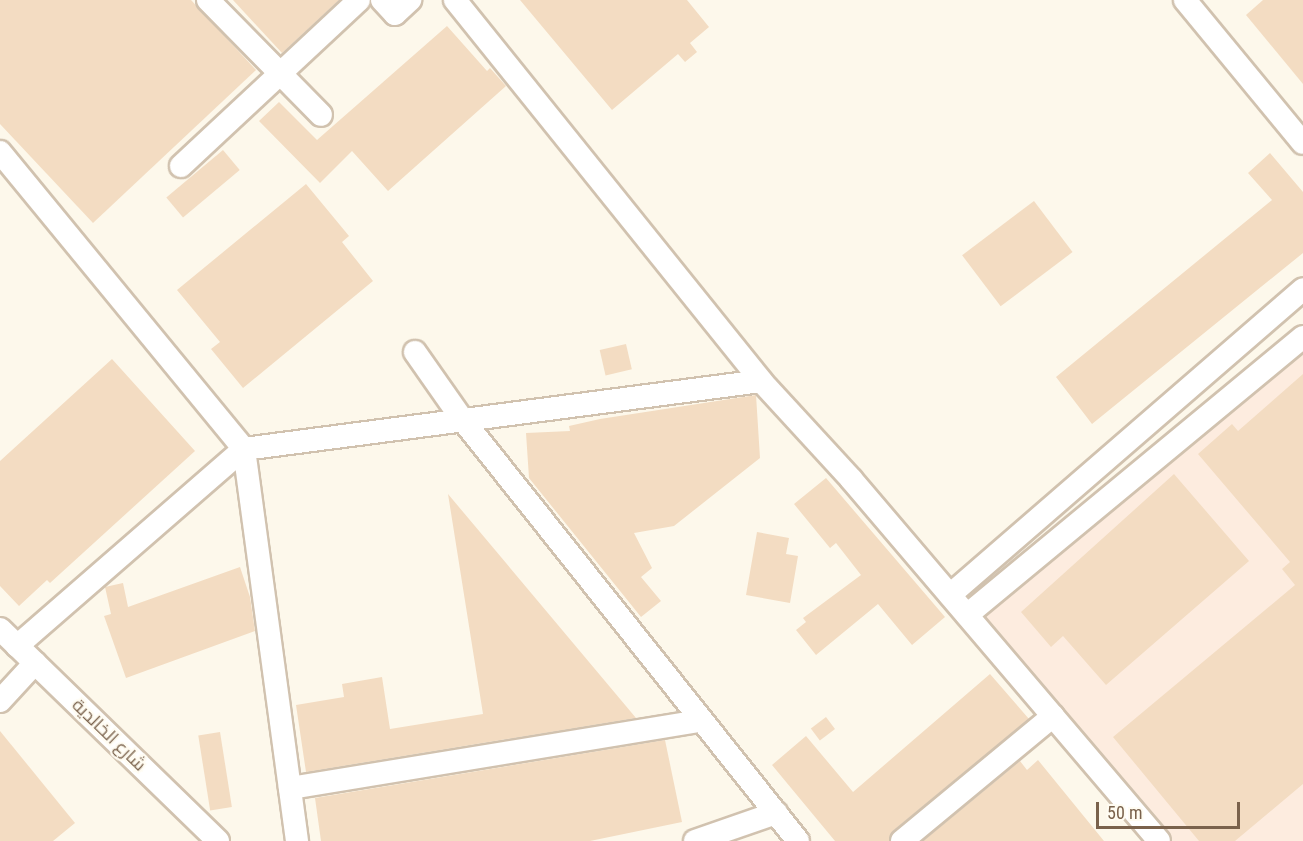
<!DOCTYPE html>
<meta charset="utf-8">
<style>
body{margin:0}
#map{position:relative;width:1303px;height:841px;overflow:hidden;background:#fdf8eb;font-family:"Roboto Condensed",Cairo,sans-serif}
div>[style]{position:absolute}
.commercial>*{inset:0;background:#fdecdf}
.building>*{inset:0;background:#f3dcc2;transform-origin:0 0}
.roads{filter:drop-shadow(2px 0 #d1c2af) drop-shadow(-2px 0 #d1c2af) drop-shadow(0 2px #d1c2af) drop-shadow(0 -2px #d1c2af)}
.minor>*{height:22px;margin:-11px;padding:0 11px;transform-origin:11px;border-radius:11px;background:#fff}
span{translate:-50% -50%;white-space:nowrap;text-align:center;line-height:1.15;-webkit-text-stroke:4.5px #fffcf2;paint-order:stroke}
.street-label{font-size:18px;color:#7a624c}
.scale{position:absolute;left:1096px;top:802px;width:144px;height:27px;box-sizing:border-box;border:3px solid #7a624c;border-top:0;padding-left:8px;font-size:18px;line-height:21px;white-space:nowrap;color:#7a624c;-webkit-text-stroke:4px #fffcf2;paint-order:stroke}
</style>
<div id="map">
<div class="commercial">
<i style="clip-path:polygon(1303px 337px,1303px 841px,1148px 841px,967px 615px)"></i>
</div>
<div class="building">
<i style="clip-path:polygon(0 0,191px 0,256px 70px,93px 223px,0 124px)"></i>
<i style="clip-path:polygon(233px 0,339px 0,282px 53px)"></i>
<i style="clip-path:polygon(520px 0,687px 0,709px 27px,690px 43px,697px 52px,685px 62px,678px 54px,612px 110px)"></i>
<i style="clip-path:polygon(1263px 0,1303px 0,1303px 84px,1246px 15px)"></i>
<i style="clip-path:polygon(447px 26px,487px 71px,490px 68px,506px 86px,388px 191px,352px 151px,320px 183px,259px 121px,279px 102px,317px 140px)"></i>
<i style="left:223px;top:150px;width:26px;height:74px;rotate:50deg"></i>
<i style="clip-path:polygon(1270px 153px,1303px 192px,1303px 253px,1092px 424px,1056px 377px,1272px 200px,1248px 173px)"></i>
<i style="clip-path:polygon(306px 184px,349px 236px,342px 242px,373px 281px,243px 388px,211px 349px,220px 342px,177px 290px)"></i>
<i style="left:1034px;top:201px;width:64px;height:90px;rotate:53deg"></i>
<i style="left:626px;top:344px;width:26px;height:27px;rotate:77deg"></i>
<i style="clip-path:polygon(112px 359px,195px 451px,50px 583px,47px 580px,19px 606px,0 586px,0 461px)"></i>
<i style="clip-path:polygon(1303px 374px,1303px 784px,1235px 841px,1199px 841px,1113px 737px,1295px 585px,1282px 569px,1290px 562px,1198px 454px,1232px 424px,1238px 431px)"></i>
<i style="clip-path:polygon(756px 395px,760px 458px,674px 526px,634px 533px,652px 568px,641px 577px,661px 601px,641px 617px,529px 478px,526px 433px,570px 431px,569px 426px,600px 419px)"></i>
<i style="clip-path:polygon(1174px 474px,1249px 561px,1106px 685px,1063px 636px,1051px 647px,1021px 612px)"></i>
<i style="clip-path:polygon(826px 478px,945px 617px,912px 645px,878px 604px,816px 655px,796px 630px,806px 622px,803px 618px,861px 575px,836px 543px,830px 548px,794px 504px)"></i>
<i style="clip-path:polygon(448px 494px,636px 718px,306px 772px,296px 705px,344px 697px,342px 684px,382px 677px,390px 729px,483px 714px)"></i>
<i style="clip-path:polygon(757px 532px,789px 538px,786px 554px,798px 556px,790px 603px,746px 595px)"></i>
<i style="clip-path:polygon(240px 567px,250px 597px,255px 631px,126px 678px,104px 616px,111px 614px,105px 587px,123px 583px,128px 607px)"></i>
<i style="clip-path:polygon(990px 674px,1029px 719px,893px 831px,889px 841px,835px 841px,772px 765px,806px 736px,853px 792px)"></i>
<i style="left:826px;top:717px;width:15px;height:19px;rotate:53deg"></i>
<i style="clip-path:polygon(0 731px,75px 823px,53px 841px,0 841px)"></i>
<i style="left:220px;top:732px;width:76px;height:22px;rotate:81deg"></i>
<i style="clip-path:polygon(665px 740px,682px 822px,590px 841px,321px 841px,315px 798px)"></i>
<i style="clip-path:polygon(1038px 760px,1104px 841px,923px 841px,1020px 761px,1027px 770px)"></i>
</div>
<div class="roads">
<div class="minor">
<i style="left:208px;top:0;width:161px;rotate:45.5deg"></i>
<i style="left:382px;top:0;width:19px;rotate:47deg"></i>
<i style="left:395px;top:14px;width:21px;rotate:-43deg"></i>
<i style="left:455px;top:0;width:489px;rotate:51.2deg"></i>
<i style="left:761px;top:381px;width:133px;rotate:47.4deg"></i>
<i style="left:851px;top:479px;width:475px;rotate:49.6deg"></i>
<i style="left:1185px;top:0;width:185px;rotate:50.5deg"></i>
<i style="left:0;top:152px;width:384px;rotate:50.6deg"></i>
<i style="left:244px;top:449px;width:396px;rotate:82.3deg"></i>
<i style="left:181px;top:166px;width:243px;rotate:-43deg"></i>
<i style="left:415px;top:352px;width:82px;rotate:55deg"></i>
<i style="left:462px;top:419px;width:539px;rotate:51.47deg"></i>
<i style="left:950px;top:595px;width:467px;rotate:-40.9deg"></i>
<i style="left:967px;top:615px;width:436px;rotate:-39.6deg"></i>
<i style="left:0;top:629px;width:304px;rotate:44.2deg"></i>
<i style="left:17px;top:646px;width:301px;rotate:-41deg"></i>
<i style="left:244px;top:449px;width:521px;rotate:-7.49deg"></i>
<i style="left:0;top:701px;width:52px;rotate:-47.4deg"></i>
<i style="left:290px;top:788px;width:416px;rotate:-9.3deg"></i>
<i style="left:695px;top:841px;width:86px;rotate:-19.1deg"></i>
<i style="left:902px;top:841px;width:196px;rotate:-39.6deg"></i>
</div>
</div>
<div class="street-label">
<span style="left:109px;top:735px;rotate:44deg">شارع الخالدية</span>
</div>
<div class="scale">50 m</div>
</div>
